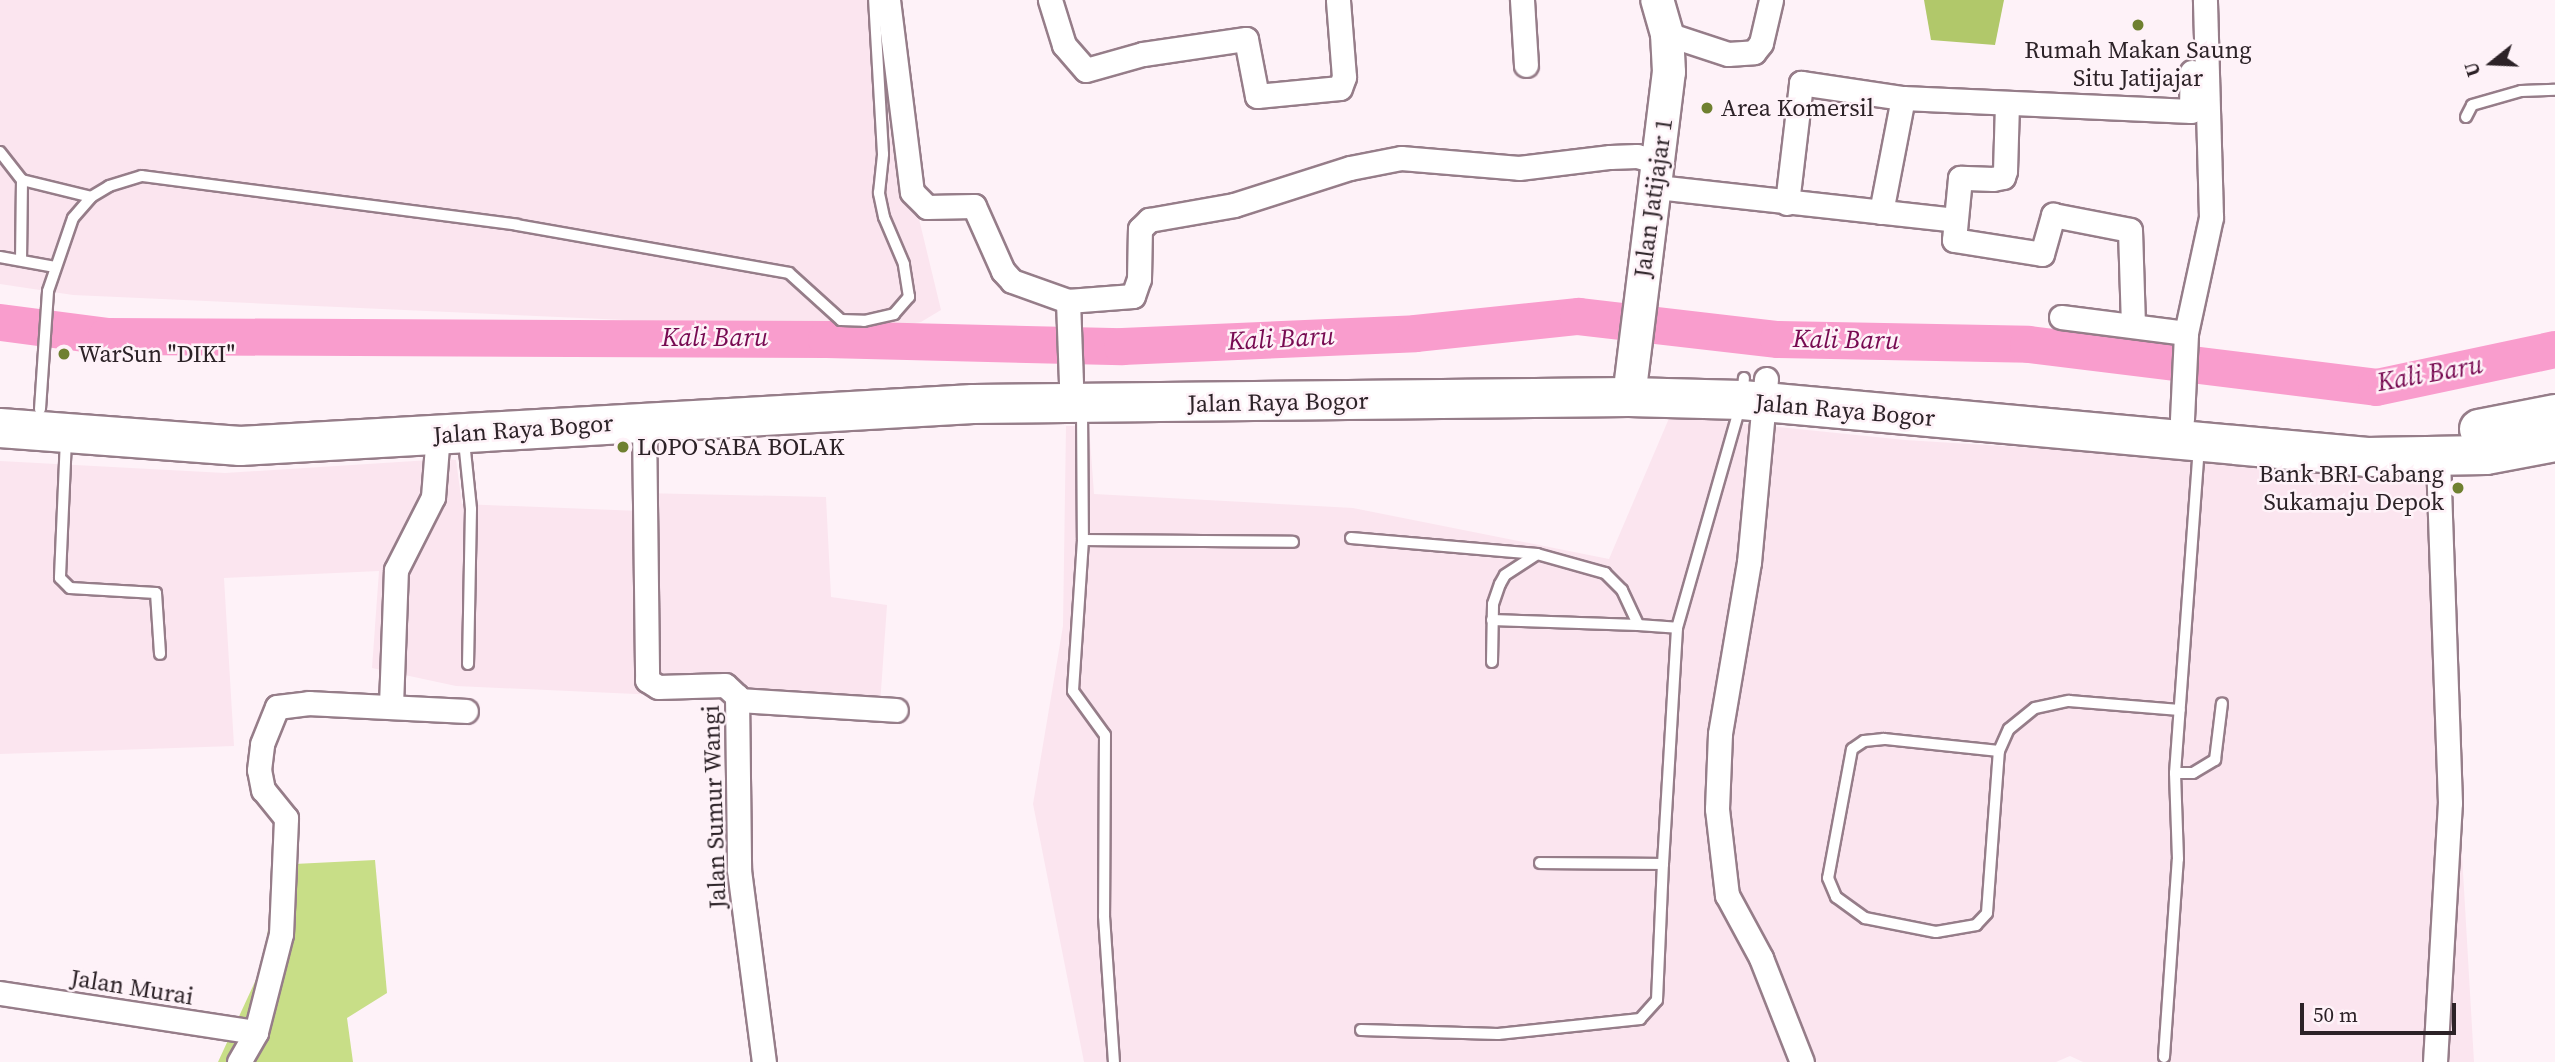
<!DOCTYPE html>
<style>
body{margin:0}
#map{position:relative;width:2555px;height:1062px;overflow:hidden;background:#fef2f8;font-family:"Source Serif 4",serif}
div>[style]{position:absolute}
.built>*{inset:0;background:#fbe5ef}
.green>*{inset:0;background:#c8de87}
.forest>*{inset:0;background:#b1c86a}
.river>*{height:37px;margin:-18.5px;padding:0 18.5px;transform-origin:18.5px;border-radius:18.5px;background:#f99dcd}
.roads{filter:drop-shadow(2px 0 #967d89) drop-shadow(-2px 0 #967d89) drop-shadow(0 2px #967d89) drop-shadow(0 -2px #967d89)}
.lane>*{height:10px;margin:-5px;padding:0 5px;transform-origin:5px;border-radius:5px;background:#fff}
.street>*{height:23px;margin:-11.5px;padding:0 11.5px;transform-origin:11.5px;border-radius:11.5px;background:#fff}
.secondary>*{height:32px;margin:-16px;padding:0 16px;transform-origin:16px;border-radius:16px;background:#fff}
.highway>*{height:38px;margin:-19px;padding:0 19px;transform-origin:19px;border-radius:19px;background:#fff}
.dots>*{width:19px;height:19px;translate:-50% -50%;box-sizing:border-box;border:4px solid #fef2f8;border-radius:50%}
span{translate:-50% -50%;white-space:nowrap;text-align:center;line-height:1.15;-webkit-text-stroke:5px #fef2f8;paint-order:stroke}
.poi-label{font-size:24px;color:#2c2227}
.left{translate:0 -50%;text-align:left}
.right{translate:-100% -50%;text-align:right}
.street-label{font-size:24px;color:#2c2227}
.water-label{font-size:26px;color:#770a51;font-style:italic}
.north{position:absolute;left:2457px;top:28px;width:70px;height:70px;-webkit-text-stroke:5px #fef2f8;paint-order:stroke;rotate:252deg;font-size:19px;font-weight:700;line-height:28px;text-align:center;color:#2c2227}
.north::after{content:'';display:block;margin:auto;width:24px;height:32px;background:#2c2227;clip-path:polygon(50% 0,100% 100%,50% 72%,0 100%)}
.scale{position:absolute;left:2300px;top:1003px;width:156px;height:32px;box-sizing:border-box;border:4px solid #2c2227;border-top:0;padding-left:9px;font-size:21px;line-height:24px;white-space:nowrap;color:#2c2227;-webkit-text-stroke:5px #fef2f8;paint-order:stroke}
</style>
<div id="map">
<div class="built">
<i style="clip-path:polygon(0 0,883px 0,899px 136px,941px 310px,921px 322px,868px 331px,73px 295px,0 284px)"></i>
<i style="clip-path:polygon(1670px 416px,1905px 440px,2440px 473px,2474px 1062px,2083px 1062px,2070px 1056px,2056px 1062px,1084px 1062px,1033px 804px,1063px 626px,1066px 426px,1089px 426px,1094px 494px,1353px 508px,1609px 559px)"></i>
<i style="clip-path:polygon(446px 459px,456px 460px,462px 504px,640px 511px,642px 493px,826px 497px,831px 597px,887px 605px,880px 705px,456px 686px,372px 668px,379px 571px,224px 578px,234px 746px,0 754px,0 461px,225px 473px)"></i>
</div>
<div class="green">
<i style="clip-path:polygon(375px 860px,387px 993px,347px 1018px,353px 1062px,218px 1062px,265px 960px,274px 865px)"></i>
</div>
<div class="forest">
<i style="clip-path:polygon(1924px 0,2004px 0,1995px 45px,1931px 40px)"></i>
</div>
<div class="river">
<i style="left:0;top:322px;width:107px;rotate:7.5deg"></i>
<i style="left:106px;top:336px;width:720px;rotate:0.24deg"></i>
<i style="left:826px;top:339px;width:296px;rotate:1.4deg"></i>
<i style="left:1122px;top:346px;width:293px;rotate:-2.5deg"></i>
<i style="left:1415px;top:333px;width:164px;rotate:-6deg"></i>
<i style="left:1578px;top:316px;width:201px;rotate:6.6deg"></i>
<i style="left:1778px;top:339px;width:250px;rotate:1.1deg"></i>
<i style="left:2028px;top:344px;width:351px;rotate:7deg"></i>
<i style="left:2376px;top:387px;width:183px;rotate:-12deg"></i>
</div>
<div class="roads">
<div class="lane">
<i style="left:2466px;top:117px;width:13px;rotate:-63deg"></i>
<i style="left:2472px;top:105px;width:51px;rotate:-15.9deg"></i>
<i style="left:2521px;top:91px;width:34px;rotate:-2deg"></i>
<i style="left:0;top:152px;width:36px;rotate:52deg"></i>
<i style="left:22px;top:180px;width:80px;rotate:90.7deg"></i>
<i style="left:22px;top:180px;width:71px;rotate:13.8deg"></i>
<i style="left:0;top:257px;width:56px;rotate:10.3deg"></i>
<i style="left:40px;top:409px;width:118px;rotate:-86.1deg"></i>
<i style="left:48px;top:291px;width:77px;rotate:-71.1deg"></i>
<i style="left:73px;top:218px;width:28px;rotate:-49deg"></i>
<i style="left:91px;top:197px;width:21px;rotate:-31deg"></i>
<i style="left:109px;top:186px;width:34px;rotate:-17deg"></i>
<i style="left:142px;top:176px;width:378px;rotate:7.4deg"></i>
<i style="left:517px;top:225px;width:276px;rotate:10deg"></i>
<i style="left:789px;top:273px;width:70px;rotate:42.1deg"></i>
<i style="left:841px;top:320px;width:23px;rotate:2deg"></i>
<i style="left:864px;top:321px;width:31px;rotate:-13deg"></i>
<i style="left:894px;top:314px;width:23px;rotate:-49deg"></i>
<i style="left:909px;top:297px;width:33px;rotate:-99deg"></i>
<i style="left:904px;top:264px;width:51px;rotate:-113.1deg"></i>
<i style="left:884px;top:217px;width:25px;rotate:-102deg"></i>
<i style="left:879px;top:193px;width:39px;rotate:-84deg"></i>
<i style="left:883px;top:154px;width:154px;rotate:-93.3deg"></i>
<i style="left:1082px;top:409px;width:131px;rotate:89.6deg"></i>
<i style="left:1083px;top:540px;width:151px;rotate:93.8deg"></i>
<i style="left:1073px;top:691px;width:54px;rotate:54deg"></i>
<i style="left:1105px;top:735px;width:181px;rotate:90.3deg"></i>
<i style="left:1104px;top:916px;width:146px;rotate:86.1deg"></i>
<i style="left:66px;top:439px;width:139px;rotate:92.5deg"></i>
<i style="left:60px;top:578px;width:14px;rotate:45deg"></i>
<i style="left:70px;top:588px;width:86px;rotate:3.3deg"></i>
<i style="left:156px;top:593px;width:61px;rotate:86.2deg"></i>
<i style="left:464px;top:441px;width:68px;rotate:84.1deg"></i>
<i style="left:471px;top:509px;width:155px;rotate:91.1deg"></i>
<i style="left:1351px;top:538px;width:187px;rotate:4.9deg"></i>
<i style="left:1083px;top:540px;width:210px;rotate:0.5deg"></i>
<i style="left:1492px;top:620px;width:146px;rotate:2deg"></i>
<i style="left:1492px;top:662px;width:58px;rotate:-89deg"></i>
<i style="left:1493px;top:604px;width:21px;rotate:-71deg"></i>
<i style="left:1500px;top:584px;width:10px;rotate:-61deg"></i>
<i style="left:1505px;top:575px;width:38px;rotate:-33deg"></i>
<i style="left:1537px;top:554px;width:71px;rotate:15.6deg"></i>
<i style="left:1605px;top:573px;width:24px;rotate:45deg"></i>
<i style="left:1622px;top:590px;width:38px;rotate:65deg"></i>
<i style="left:1638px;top:625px;width:39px;rotate:4deg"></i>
<i style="left:1677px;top:628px;width:237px;rotate:-74.1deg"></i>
<i style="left:1742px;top:400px;width:22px;rotate:-85deg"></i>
<i style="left:1999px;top:751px;width:116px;rotate:-174deg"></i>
<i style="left:1884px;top:739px;width:20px;rotate:174deg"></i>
<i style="left:1864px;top:741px;width:14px;rotate:146deg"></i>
<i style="left:1852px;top:749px;width:131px;rotate:100.5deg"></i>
<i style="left:1828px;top:878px;width:21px;rotate:67deg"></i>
<i style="left:1836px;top:897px;width:36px;rotate:36deg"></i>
<i style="left:1865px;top:918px;width:72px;rotate:11.2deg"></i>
<i style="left:1936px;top:932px;width:41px;rotate:-9.9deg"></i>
<i style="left:1976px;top:925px;width:16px;rotate:-47deg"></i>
<i style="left:1987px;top:913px;width:162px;rotate:-85.8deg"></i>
<i style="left:1999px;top:751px;width:24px;rotate:-66deg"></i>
<i style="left:2009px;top:729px;width:33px;rotate:-39deg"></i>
<i style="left:2035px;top:708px;width:35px;rotate:-12deg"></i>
<i style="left:2069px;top:701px;width:111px;rotate:4.6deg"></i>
<i style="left:2175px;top:773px;width:18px"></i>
<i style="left:2193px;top:773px;width:26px;rotate:-31deg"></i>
<i style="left:2215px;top:760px;width:57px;rotate:-83deg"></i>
<i style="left:1540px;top:863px;width:123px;rotate:0.5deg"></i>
<i style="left:1663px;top:864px;width:236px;rotate:-86.6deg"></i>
<i style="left:1361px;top:1030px;width:137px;rotate:1.7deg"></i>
<i style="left:1498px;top:1034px;width:143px;rotate:-6deg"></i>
<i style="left:1640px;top:1019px;width:25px;rotate:-48deg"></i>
<i style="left:1657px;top:1000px;width:136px;rotate:-87.5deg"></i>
<i style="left:2164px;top:1057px;width:198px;rotate:-86deg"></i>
<i style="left:2178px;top:859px;width:86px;rotate:-92deg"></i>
<i style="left:2175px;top:773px;width:326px;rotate:-85.8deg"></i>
</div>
<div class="street">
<i style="left:888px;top:0;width:193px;rotate:82.9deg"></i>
<i style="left:912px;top:192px;width:21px;rotate:45deg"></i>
<i style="left:927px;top:207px;width:47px;rotate:-1.2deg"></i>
<i style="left:974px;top:206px;width:71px;rotate:66deg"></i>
<i style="left:1003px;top:271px;width:13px;rotate:48deg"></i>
<i style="left:1012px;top:281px;width:59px;rotate:19.7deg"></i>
<i style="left:1068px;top:301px;width:65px;rotate:-4.4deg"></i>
<i style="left:1133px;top:296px;width:18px;rotate:-71deg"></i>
<i style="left:1139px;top:279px;width:50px;rotate:-88.9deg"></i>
<i style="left:1140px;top:229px;width:13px;rotate:-45deg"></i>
<i style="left:1149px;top:220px;width:86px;rotate:-10deg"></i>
<i style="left:1234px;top:205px;width:122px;rotate:-17.7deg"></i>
<i style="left:1350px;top:168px;width:52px;rotate:-11.1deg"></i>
<i style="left:1401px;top:158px;width:118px;rotate:4.8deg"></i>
<i style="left:1519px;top:168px;width:92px;rotate:-6.9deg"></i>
<i style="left:1610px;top:157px;width:27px;rotate:-2deg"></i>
<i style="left:1637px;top:156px;width:25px;rotate:16deg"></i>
<i style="left:1050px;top:0;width:47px;rotate:72.7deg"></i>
<i style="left:1064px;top:45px;width:33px;rotate:49deg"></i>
<i style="left:1086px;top:70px;width:59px;rotate:-15.7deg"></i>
<i style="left:1143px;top:54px;width:104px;rotate:-8.3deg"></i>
<i style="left:1246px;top:39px;width:58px;rotate:79.1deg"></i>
<i style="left:1257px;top:96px;width:83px;rotate:-5.5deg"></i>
<i style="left:1340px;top:88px;width:12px;rotate:-70deg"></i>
<i style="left:1344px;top:77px;width:77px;rotate:-94.5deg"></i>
<i style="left:1522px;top:0;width:65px;rotate:86.5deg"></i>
<i style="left:1667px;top:34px;width:64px;rotate:18.2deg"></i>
<i style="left:1728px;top:54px;width:26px;rotate:-4deg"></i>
<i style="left:1754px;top:52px;width:11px;rotate:-52deg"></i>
<i style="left:1761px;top:43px;width:44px;rotate:-76.9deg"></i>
<i style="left:2007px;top:104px;width:67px;rotate:91.7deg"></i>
<i style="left:2005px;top:171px;width:6px;rotate:108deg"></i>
<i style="left:2003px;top:177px;width:10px;rotate:169deg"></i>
<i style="left:1993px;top:179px;width:33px;rotate:-178deg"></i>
<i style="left:1960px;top:178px;width:62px;rotate:95.5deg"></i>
<i style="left:1954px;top:240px;width:89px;rotate:9deg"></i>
<i style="left:2042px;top:254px;width:41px;rotate:-74.2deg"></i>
<i style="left:2053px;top:215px;width:78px;rotate:11deg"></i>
<i style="left:2130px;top:230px;width:93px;rotate:88.2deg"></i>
<i style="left:1657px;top:187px;width:300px;rotate:6.3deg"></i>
<i style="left:1787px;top:203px;width:121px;rotate:-83.3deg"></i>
<i style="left:1801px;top:83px;width:103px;rotate:8.4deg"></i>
<i style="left:1881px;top:212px;width:116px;rotate:-79.1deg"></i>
<i style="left:1903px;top:98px;width:288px;rotate:2.6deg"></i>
<i style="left:2191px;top:111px;width:39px;rotate:-89deg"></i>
<i style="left:1068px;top:301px;width:82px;rotate:87.9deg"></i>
<i style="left:2061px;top:317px;width:126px;rotate:7.3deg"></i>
<i style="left:1766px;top:379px;width:184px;rotate:95.3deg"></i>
<i style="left:1749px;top:562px;width:174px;rotate:99.6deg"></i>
<i style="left:1720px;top:734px;width:75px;rotate:92.3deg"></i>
<i style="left:1717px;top:809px;width:87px;rotate:83.4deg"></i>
<i style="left:1727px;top:895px;width:72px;rotate:61.6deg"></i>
<i style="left:1761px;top:958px;width:112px;rotate:68.5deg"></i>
<i style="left:2182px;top:419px;width:86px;rotate:-87.3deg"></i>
<i style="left:2186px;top:333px;width:119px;rotate:-77.8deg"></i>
<i style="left:2211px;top:217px;width:217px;rotate:-91.6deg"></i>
<i style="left:644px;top:422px;width:258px;rotate:89.3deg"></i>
<i style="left:647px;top:680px;width:13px;rotate:32deg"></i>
<i style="left:658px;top:687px;width:67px;rotate:-1.7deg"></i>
<i style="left:725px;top:685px;width:16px;rotate:43deg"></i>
<i style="left:737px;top:696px;width:174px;rotate:89.3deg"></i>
<i style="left:739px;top:870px;width:194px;rotate:82.6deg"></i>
<i style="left:738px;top:700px;width:158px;rotate:3.6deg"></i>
<i style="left:391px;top:705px;width:135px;rotate:-87.9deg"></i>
<i style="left:396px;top:570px;width:82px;rotate:-63.1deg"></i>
<i style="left:433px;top:497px;width:63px;rotate:-85.5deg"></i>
<i style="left:0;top:993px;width:259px;rotate:8.7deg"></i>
<i style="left:239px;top:1062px;width:34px;rotate:-60deg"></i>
<i style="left:256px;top:1032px;width:101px;rotate:-75.7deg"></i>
<i style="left:281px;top:934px;width:116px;rotate:-87.5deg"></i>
<i style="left:286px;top:818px;width:36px;rotate:-129deg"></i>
<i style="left:263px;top:790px;width:20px;rotate:-101deg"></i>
<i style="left:259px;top:770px;width:26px;rotate:-83deg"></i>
<i style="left:262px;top:744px;width:40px;rotate:-68deg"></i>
<i style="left:277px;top:707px;width:32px;rotate:-7deg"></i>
<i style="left:309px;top:703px;width:157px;rotate:2.9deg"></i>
<i style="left:2435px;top:1062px;width:259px;rotate:-86.7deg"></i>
<i style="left:2450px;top:803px;width:345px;rotate:-92deg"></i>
</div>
<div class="secondary">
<i style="left:1629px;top:397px;width:327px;rotate:-83deg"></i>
<i style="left:1669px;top:72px;width:38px;rotate:-93deg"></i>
<i style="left:1667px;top:34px;width:35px;rotate:-106deg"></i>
</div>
<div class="highway">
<i style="left:0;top:428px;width:241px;rotate:4.3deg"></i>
<i style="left:240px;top:446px;width:734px;rotate:-3.28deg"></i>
<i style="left:973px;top:404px;width:656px;rotate:-0.61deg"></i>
<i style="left:1629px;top:397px;width:113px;rotate:1.5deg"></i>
<i style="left:1742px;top:400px;width:628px;rotate:5.21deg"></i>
<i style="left:2367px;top:457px;width:119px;rotate:-1deg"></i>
<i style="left:2486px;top:455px;width:70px;rotate:-10.7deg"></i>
<i style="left:2479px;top:429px;width:77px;rotate:-11.2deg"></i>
</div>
</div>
<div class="dots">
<i style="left:2138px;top:25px;background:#6f8030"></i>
<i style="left:1707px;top:108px;background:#6f8030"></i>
<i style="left:64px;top:354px;background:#6f8030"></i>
<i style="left:623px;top:447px;background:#6f8030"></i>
<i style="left:2458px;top:488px;background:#6f8030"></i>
</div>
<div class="poi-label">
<span style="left:2138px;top:64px">Rumah Makan Saung<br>Situ Jatijajar</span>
<span class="left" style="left:1721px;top:108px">Area Komersil</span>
<span class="left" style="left:78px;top:354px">WarSun "DIKI"</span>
<span class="left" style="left:637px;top:447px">LOPO SABA BOLAK</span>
<span class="right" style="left:2444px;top:488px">Bank BRI Cabang<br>Sukamaju Depok</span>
</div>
<div class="street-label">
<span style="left:1653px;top:198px;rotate:-82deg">Jalan Jatijajar 1</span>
<span style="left:1278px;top:402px;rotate:-1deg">Jalan Raya Bogor</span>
<span style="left:1845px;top:410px;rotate:5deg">Jalan Raya Bogor</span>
<span style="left:523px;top:429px;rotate:-4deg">Jalan Raya Bogor</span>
<span style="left:714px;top:807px;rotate:-92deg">Jalan Sumur Wangi</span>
<span style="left:132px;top:987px;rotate:9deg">Jalan Murai</span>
</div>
<div class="water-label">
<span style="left:715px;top:338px">Kali Baru</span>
<span style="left:1281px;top:339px;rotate:-3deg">Kali Baru</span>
<span style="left:1846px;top:340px;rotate:1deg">Kali Baru</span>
<span style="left:2430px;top:374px;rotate:-10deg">Kali Baru</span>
</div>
<div class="north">U</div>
<div class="scale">50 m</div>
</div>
